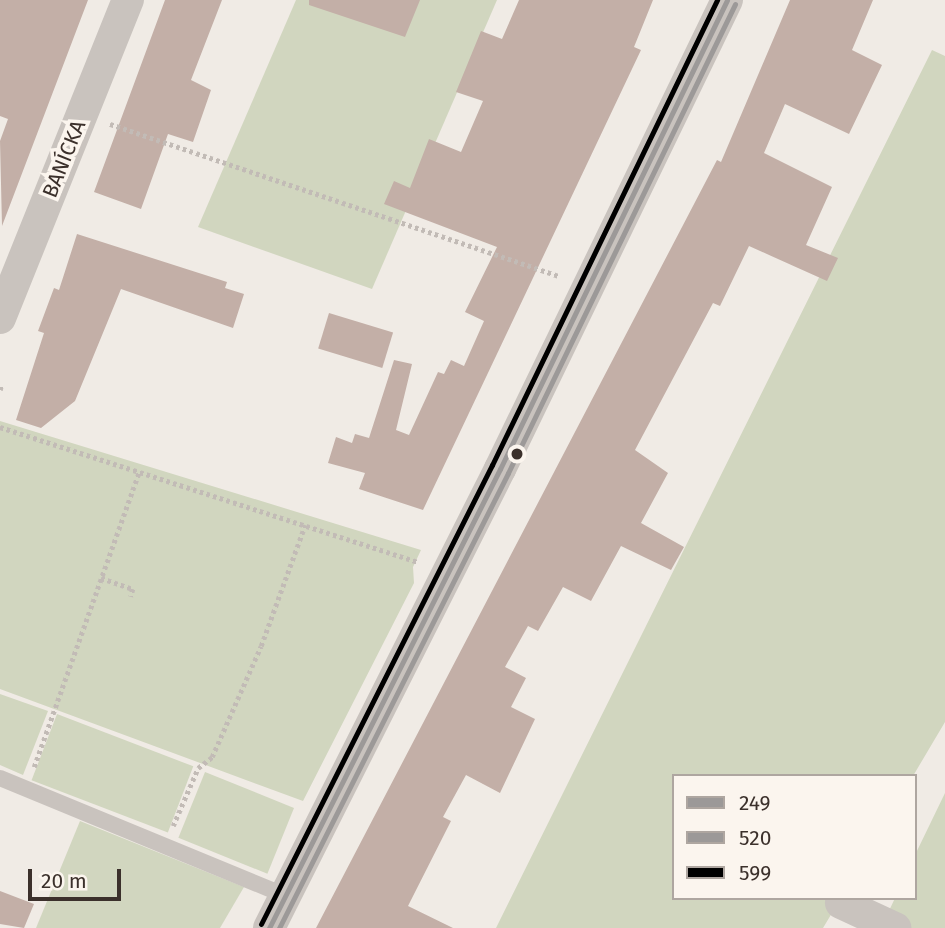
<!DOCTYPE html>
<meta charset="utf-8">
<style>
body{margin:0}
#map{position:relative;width:945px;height:928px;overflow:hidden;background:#f0ebe5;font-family:"Fira Sans",sans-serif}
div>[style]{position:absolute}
.green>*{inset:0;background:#d1d6bf;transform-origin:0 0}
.building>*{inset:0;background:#c3afa7;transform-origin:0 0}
.path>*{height:4.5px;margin-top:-2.25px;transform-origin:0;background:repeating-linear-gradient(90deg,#c2bbb6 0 3.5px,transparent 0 7px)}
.lane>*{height:16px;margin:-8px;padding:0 8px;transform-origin:8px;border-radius:8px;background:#c9c3be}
.street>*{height:32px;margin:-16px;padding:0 16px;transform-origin:16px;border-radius:16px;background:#c9c3be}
.bus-1>*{height:5px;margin:-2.5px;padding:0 2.5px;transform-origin:2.5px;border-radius:2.5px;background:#9c9998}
.bus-2>*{height:5px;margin:-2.5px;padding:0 2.5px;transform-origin:2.5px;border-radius:2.5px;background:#9c9998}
.bus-3>*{height:5px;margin:-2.5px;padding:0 2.5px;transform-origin:2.5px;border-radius:2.5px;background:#000}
.dots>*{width:19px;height:19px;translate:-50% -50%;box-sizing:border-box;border:4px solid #fbf5ee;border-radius:50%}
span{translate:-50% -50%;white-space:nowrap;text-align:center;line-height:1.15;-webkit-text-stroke:7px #fbf5ee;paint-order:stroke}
.street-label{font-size:21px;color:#3b302b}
.legend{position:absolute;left:672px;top:774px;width:245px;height:126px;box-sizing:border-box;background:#fbf5ee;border:2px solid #aea6a0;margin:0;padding:9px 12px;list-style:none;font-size:21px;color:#3b302b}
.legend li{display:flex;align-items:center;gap:14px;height:35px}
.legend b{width:35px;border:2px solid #aea6a0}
.scale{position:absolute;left:28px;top:869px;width:93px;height:32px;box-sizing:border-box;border:4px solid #3b302b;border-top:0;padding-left:9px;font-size:21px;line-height:24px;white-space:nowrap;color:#3b302b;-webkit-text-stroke:5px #fbf5ee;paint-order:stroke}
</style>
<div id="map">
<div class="green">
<i style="clip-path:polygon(296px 0,497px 0,372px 289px,198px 227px)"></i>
<i style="clip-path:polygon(932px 50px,945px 56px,945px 722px,913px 776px,674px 776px,674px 898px,841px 898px,823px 928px,496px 928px)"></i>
<i style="clip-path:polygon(0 421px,421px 550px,413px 567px,414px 583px,303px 801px,0 689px)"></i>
<i style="clip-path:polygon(0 694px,48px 711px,23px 775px,0 765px)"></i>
<i style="left:57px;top:714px;width:146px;height:71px;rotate:21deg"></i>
<i style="left:205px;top:772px;width:96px;height:71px;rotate:22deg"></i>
<i style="clip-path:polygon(945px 793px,945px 928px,881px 928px,895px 898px,915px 898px,915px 855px)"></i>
<i style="clip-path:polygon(80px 821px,244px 887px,220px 928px,36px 928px)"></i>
</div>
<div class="building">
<i style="clip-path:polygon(0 0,88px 0,2px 226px,0 141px,8px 119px,0 116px)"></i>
<i style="clip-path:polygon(165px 0,222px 0,191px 80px,211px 90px,193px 142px,168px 134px,141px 209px,94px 192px)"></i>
<i style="clip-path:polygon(309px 0,420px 0,405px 37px,309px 5px)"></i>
<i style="clip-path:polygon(519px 0,653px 0,634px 47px,641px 50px,423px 510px,359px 489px,365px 473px,328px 463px,336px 437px,352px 443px,355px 434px,369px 438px,394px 360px,412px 364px,396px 430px,409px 435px,438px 372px,444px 374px,451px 360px,464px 366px,484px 321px,465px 312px,497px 247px,384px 204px,394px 181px,410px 188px,429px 139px,461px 152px,483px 101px,456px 92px,481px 31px,502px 39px)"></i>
<i style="clip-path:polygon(790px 0,873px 0,852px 50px,882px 65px,849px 134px,785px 104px,764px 153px,832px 187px,806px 245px,838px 258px,827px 281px,749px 246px,720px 306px,713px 303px,635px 450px,668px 473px,641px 523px,684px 547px,671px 570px,621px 546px,591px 601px,563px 587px,538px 631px,528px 626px,505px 667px,526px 678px,511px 707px,535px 719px,500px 793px,466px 775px,443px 817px,451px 821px,408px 906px,453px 928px,316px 928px,717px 160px,721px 162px)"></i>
<i style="clip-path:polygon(77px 234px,227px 282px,225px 288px,244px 294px,233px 328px,121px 289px,75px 401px,41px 428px,16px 420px,44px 333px,38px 331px,54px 288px,59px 290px)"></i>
<i style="left:329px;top:313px;width:67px;height:37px;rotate:17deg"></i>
<i style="clip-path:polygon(0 891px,34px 904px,24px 928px,0 924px)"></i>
</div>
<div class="path">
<i style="left:110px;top:124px;width:475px;rotate:18.7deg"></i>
<i style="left:0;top:390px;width:4px;rotate:-76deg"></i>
<i style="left:0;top:427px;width:439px;rotate:17.9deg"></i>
<i style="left:101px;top:578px;width:34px;rotate:19deg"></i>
<i style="left:133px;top:589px;width:8px;rotate:104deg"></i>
<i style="left:34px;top:767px;width:313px;rotate:-70.4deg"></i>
<i style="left:173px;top:826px;width:63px;rotate:-66.7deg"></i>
<i style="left:198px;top:768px;width:18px;rotate:-38deg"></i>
<i style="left:212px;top:757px;width:121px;rotate:-66.2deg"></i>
<i style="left:261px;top:646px;width:129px;rotate:-70deg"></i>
</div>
<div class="lane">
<i style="left:0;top:778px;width:309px;rotate:22.4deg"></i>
</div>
<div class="street">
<i style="left:0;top:318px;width:343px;rotate:-68.1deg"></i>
<i style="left:841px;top:903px;width:60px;rotate:24.8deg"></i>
<i style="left:269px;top:928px;width:514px;rotate:-63.29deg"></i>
<i style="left:500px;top:469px;width:521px;rotate:-64.17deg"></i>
</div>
<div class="bus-1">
<i style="left:269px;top:928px;width:514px;rotate:-63.29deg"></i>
<i style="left:500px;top:469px;width:521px;rotate:-64.17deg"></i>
</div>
<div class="bus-2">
<i style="left:279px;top:928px;width:509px;rotate:-63.28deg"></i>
<i style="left:508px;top:473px;width:521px;rotate:-64.17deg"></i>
</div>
<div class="bus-3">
<i style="left:261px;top:924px;width:514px;rotate:-63.29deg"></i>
<i style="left:492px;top:465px;width:517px;rotate:-64.18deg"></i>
</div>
<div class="dots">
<i style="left:517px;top:454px;background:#3b302b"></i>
</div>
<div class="street-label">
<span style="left:64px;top:159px;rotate:-68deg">BANÍCKA</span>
</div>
<ul class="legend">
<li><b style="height:9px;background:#9c9998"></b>249</li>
<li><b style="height:9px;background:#9c9998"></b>520</li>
<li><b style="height:9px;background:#000"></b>599</li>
</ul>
<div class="scale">20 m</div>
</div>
